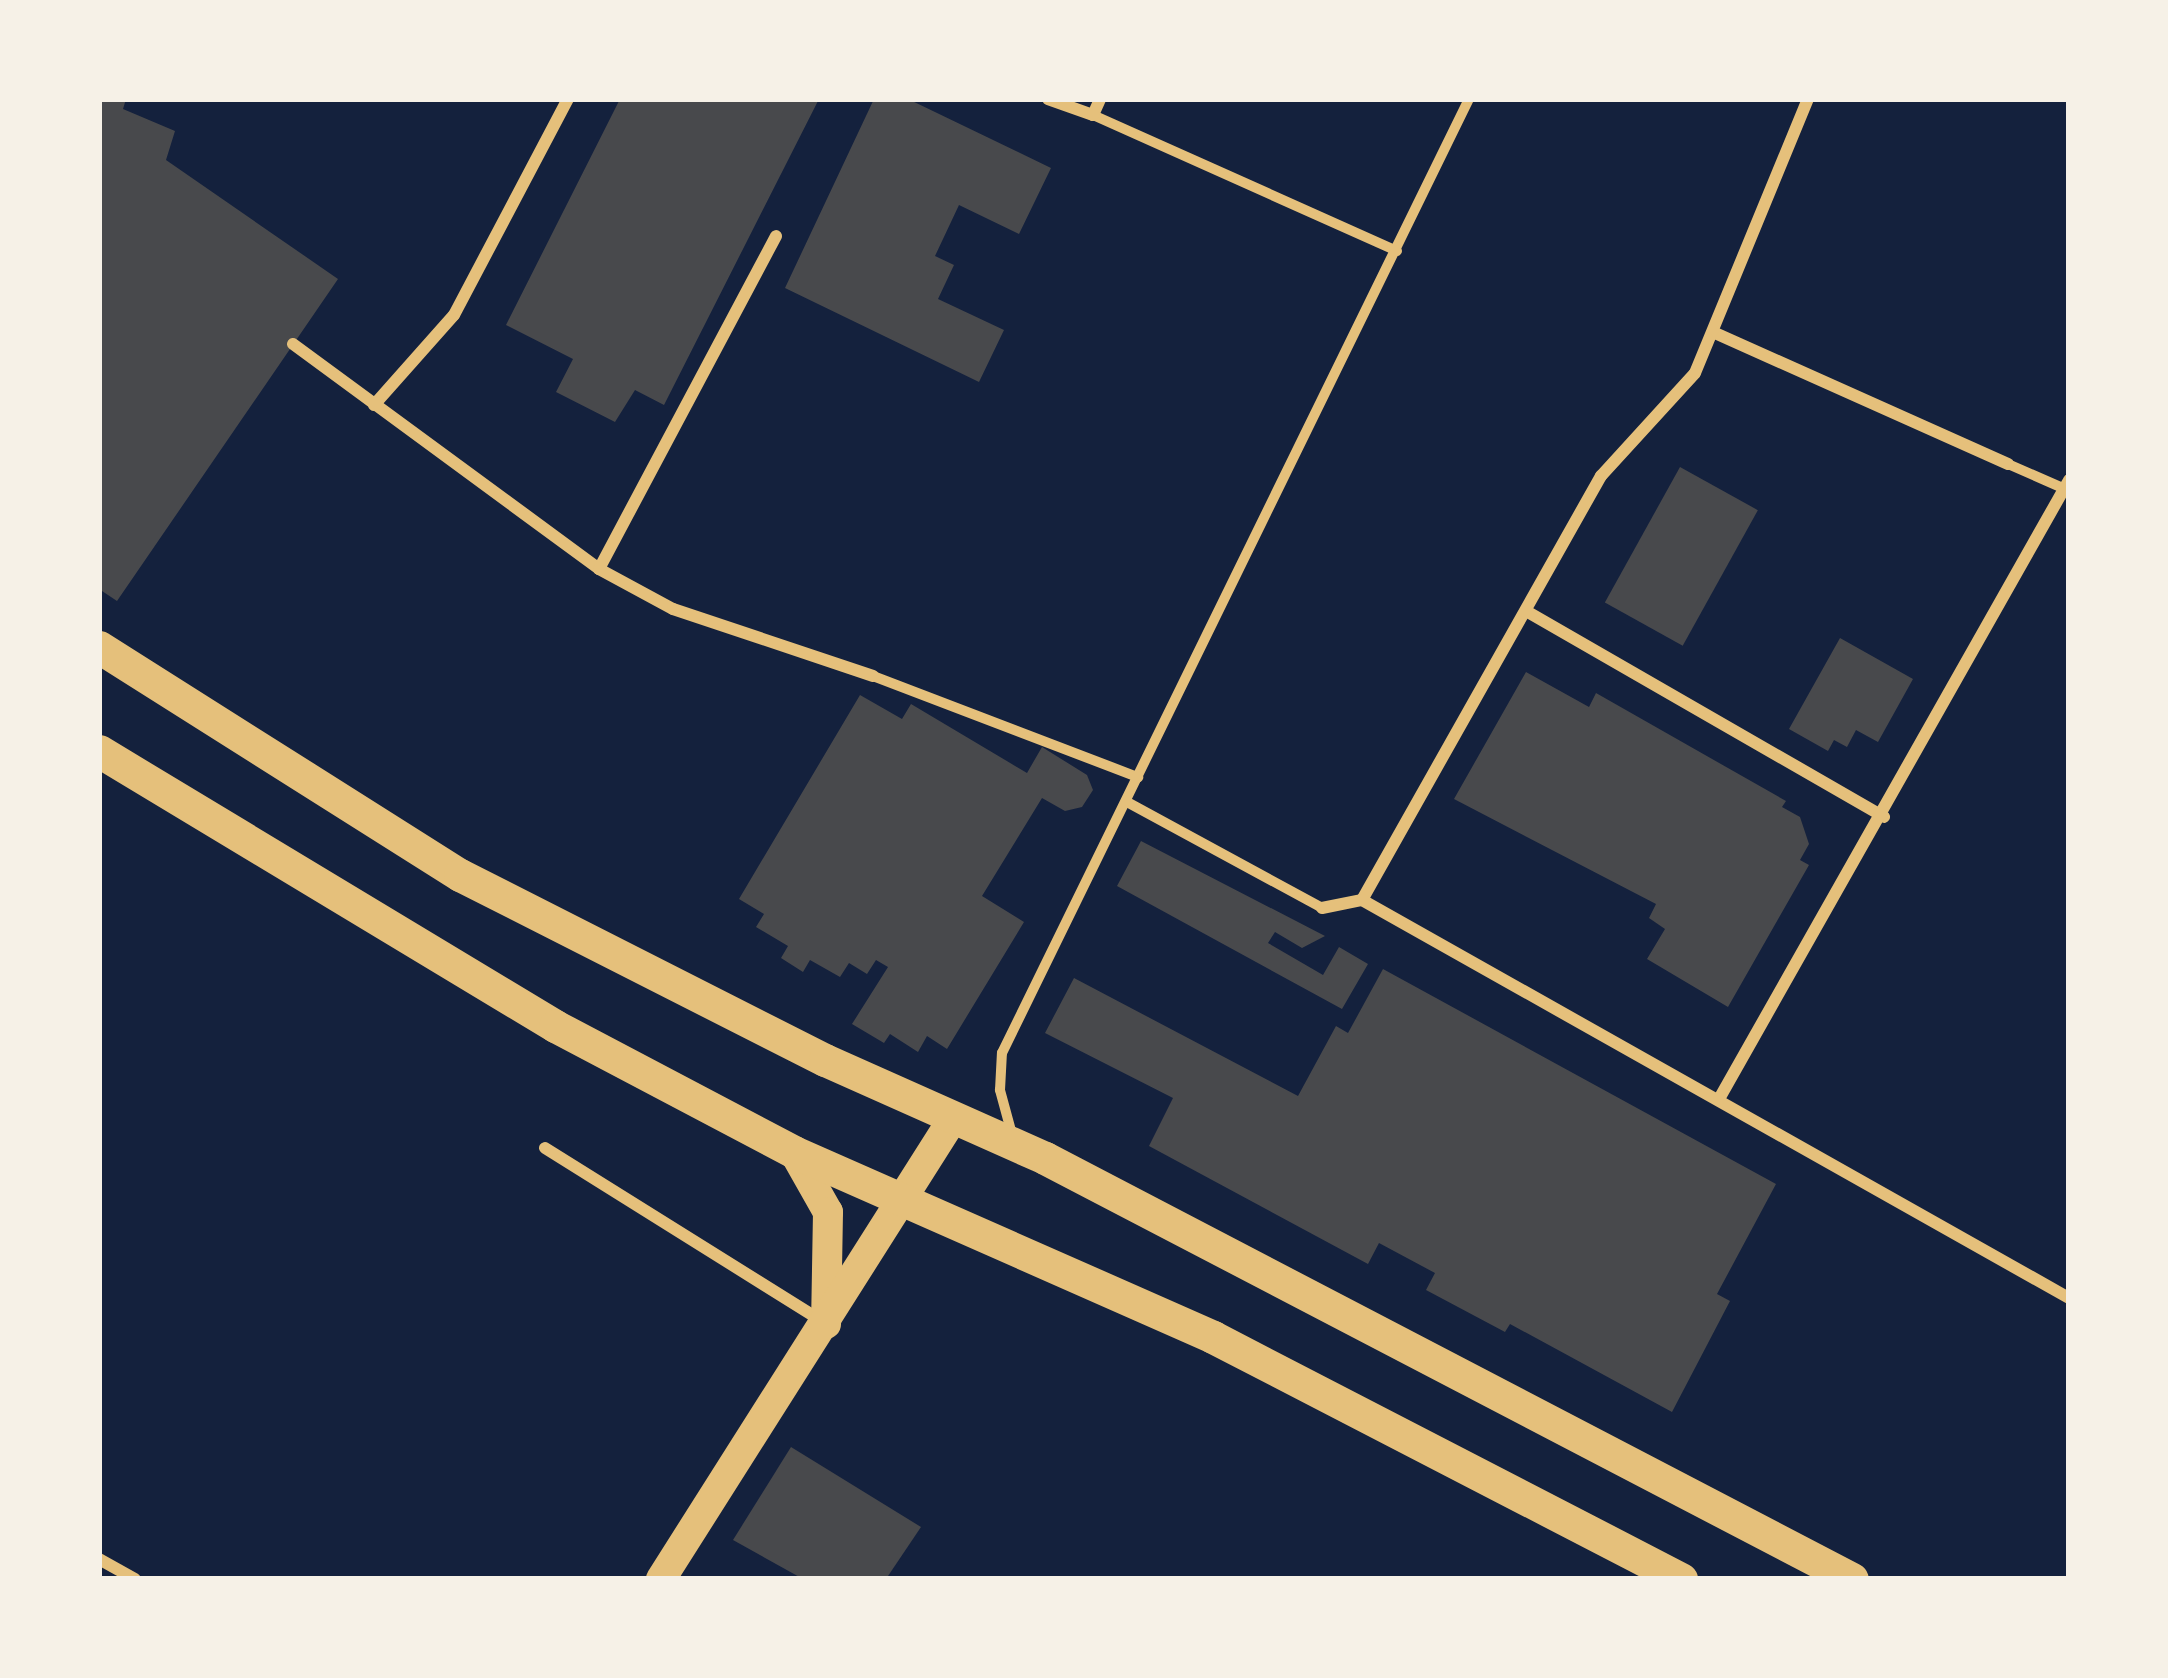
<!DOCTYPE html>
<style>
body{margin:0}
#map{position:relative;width:2168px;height:1678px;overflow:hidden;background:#14213d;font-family:Commissioner,sans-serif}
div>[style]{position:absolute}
.building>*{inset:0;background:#48494c;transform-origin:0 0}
.pedestrian>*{height:10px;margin:-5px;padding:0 5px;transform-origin:5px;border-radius:5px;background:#e5c07b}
.minor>*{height:12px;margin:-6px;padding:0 6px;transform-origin:6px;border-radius:6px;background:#e5c07b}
.primary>*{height:30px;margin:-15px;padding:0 15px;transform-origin:15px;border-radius:15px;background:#e5c07b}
.trunk>*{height:33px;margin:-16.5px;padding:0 16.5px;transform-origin:16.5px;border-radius:16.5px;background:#e5c07b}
span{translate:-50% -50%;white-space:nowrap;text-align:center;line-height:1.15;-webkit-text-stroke:9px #f6f1e7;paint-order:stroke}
.frame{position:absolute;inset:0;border:102px solid #f6f1e7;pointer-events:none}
</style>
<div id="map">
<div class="building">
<i style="clip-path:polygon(99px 99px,126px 99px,123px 109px,175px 131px,166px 160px,338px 279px,117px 601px,99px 589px)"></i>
<i style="clip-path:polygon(620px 99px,819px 99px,664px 405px,635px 390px,615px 422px,556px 392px,573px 359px,506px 325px)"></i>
<i style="clip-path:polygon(874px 99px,908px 99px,1051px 168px,1019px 234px,959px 205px,935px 256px,954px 265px,938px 299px,1004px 330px,979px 382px,785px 288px)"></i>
<i style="left:1680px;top:467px;width:89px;height:155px;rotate:29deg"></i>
<i style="clip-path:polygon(1840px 638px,1913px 679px,1878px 742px,1856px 730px,1847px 747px,1834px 740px,1828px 751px,1789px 729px)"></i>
<i style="clip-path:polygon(1526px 672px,1589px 707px,1596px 693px,1786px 801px,1782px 807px,1800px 817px,1809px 844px,1800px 860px,1809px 865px,1728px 1007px,1647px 959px,1665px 929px,1649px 918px,1656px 904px,1454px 799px)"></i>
<i style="clip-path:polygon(860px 695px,902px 719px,911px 704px,1027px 773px,1042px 747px,1087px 775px,1093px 790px,1082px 807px,1065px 811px,1042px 798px,982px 896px,1024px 922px,947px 1049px,927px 1036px,918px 1052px,890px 1034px,884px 1043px,852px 1024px,888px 967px,876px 960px,867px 974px,849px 963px,840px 977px,810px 960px,803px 972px,781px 958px,788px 946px,756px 927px,764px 914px,739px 899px)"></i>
<i style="clip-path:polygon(1141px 841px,1325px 936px,1302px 948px,1275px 932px,1268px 943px,1323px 975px,1339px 947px,1368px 964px,1342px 1009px,1117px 886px)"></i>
<i style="clip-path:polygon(1383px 969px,1776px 1184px,1717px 1294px,1730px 1301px,1672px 1412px,1510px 1324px,1505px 1332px,1426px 1290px,1435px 1273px,1379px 1243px,1368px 1264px,1149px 1146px,1173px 1098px,1045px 1033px,1074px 978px,1298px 1096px,1336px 1026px,1348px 1033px)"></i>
<i style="clip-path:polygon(791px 1447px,921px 1527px,886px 1579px,803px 1579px,733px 1540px)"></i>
</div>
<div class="pedestrian">
<i style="left:1093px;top:115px;width:333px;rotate:24.1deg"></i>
<i style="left:2008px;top:464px;width:62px;rotate:23.7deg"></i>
<i style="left:873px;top:676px;width:284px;rotate:20.9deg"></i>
<i style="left:1127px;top:802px;width:222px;rotate:28.5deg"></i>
<i style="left:1013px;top:1138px;width:50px;rotate:-105.2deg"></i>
<i style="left:1000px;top:1090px;width:37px;rotate:-87deg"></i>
<i style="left:1002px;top:1053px;width:1062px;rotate:-63.92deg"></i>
</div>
<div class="minor">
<i style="left:1048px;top:99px;width:48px;rotate:19.6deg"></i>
<i style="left:1093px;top:115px;width:17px;rotate:-66deg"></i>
<i style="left:1715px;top:333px;width:321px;rotate:24.1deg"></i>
<i style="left:293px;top:344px;width:380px;rotate:36.3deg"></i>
<i style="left:599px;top:569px;width:84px;rotate:28.4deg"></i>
<i style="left:673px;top:609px;width:211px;rotate:18.5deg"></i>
<i style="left:374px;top:405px;width:120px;rotate:-48.4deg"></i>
<i style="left:454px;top:315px;width:244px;rotate:-62.2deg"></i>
<i style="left:599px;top:569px;width:377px;rotate:-62deg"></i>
<i style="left:1526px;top:611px;width:413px;rotate:29.9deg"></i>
<i style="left:1362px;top:900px;width:487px;rotate:-60.6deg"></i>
<i style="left:1601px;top:476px;width:139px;rotate:-47.6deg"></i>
<i style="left:1695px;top:373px;width:296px;rotate:-67.6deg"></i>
<i style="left:1322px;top:908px;width:41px;rotate:-11.3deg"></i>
<i style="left:1362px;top:900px;width:811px;rotate:29.38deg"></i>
<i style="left:1719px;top:1099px;width:711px;rotate:-60.51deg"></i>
<i style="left:545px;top:1148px;width:330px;rotate:32deg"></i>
<i style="left:99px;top:1559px;width:41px;rotate:29.1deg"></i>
</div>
<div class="primary">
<i style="left:794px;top:1152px;width:69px;rotate:60.5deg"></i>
<i style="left:828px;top:1212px;width:112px;rotate:91deg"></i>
<i style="left:661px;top:1579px;width:547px;rotate:-57.62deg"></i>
</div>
<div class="trunk">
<i style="left:99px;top:647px;width:427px;rotate:32.3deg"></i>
<i style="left:460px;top:875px;width:409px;rotate:26.9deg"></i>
<i style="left:825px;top:1060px;width:241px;rotate:24deg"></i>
<i style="left:1045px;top:1158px;width:910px;rotate:27.55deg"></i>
<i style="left:99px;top:751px;width:533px;rotate:31.09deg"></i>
<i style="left:555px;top:1026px;width:270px;rotate:27.8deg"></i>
<i style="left:794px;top:1152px;width:458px;rotate:23.8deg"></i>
<i style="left:1213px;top:1337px;width:527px;rotate:27.34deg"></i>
</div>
<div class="frame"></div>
</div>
